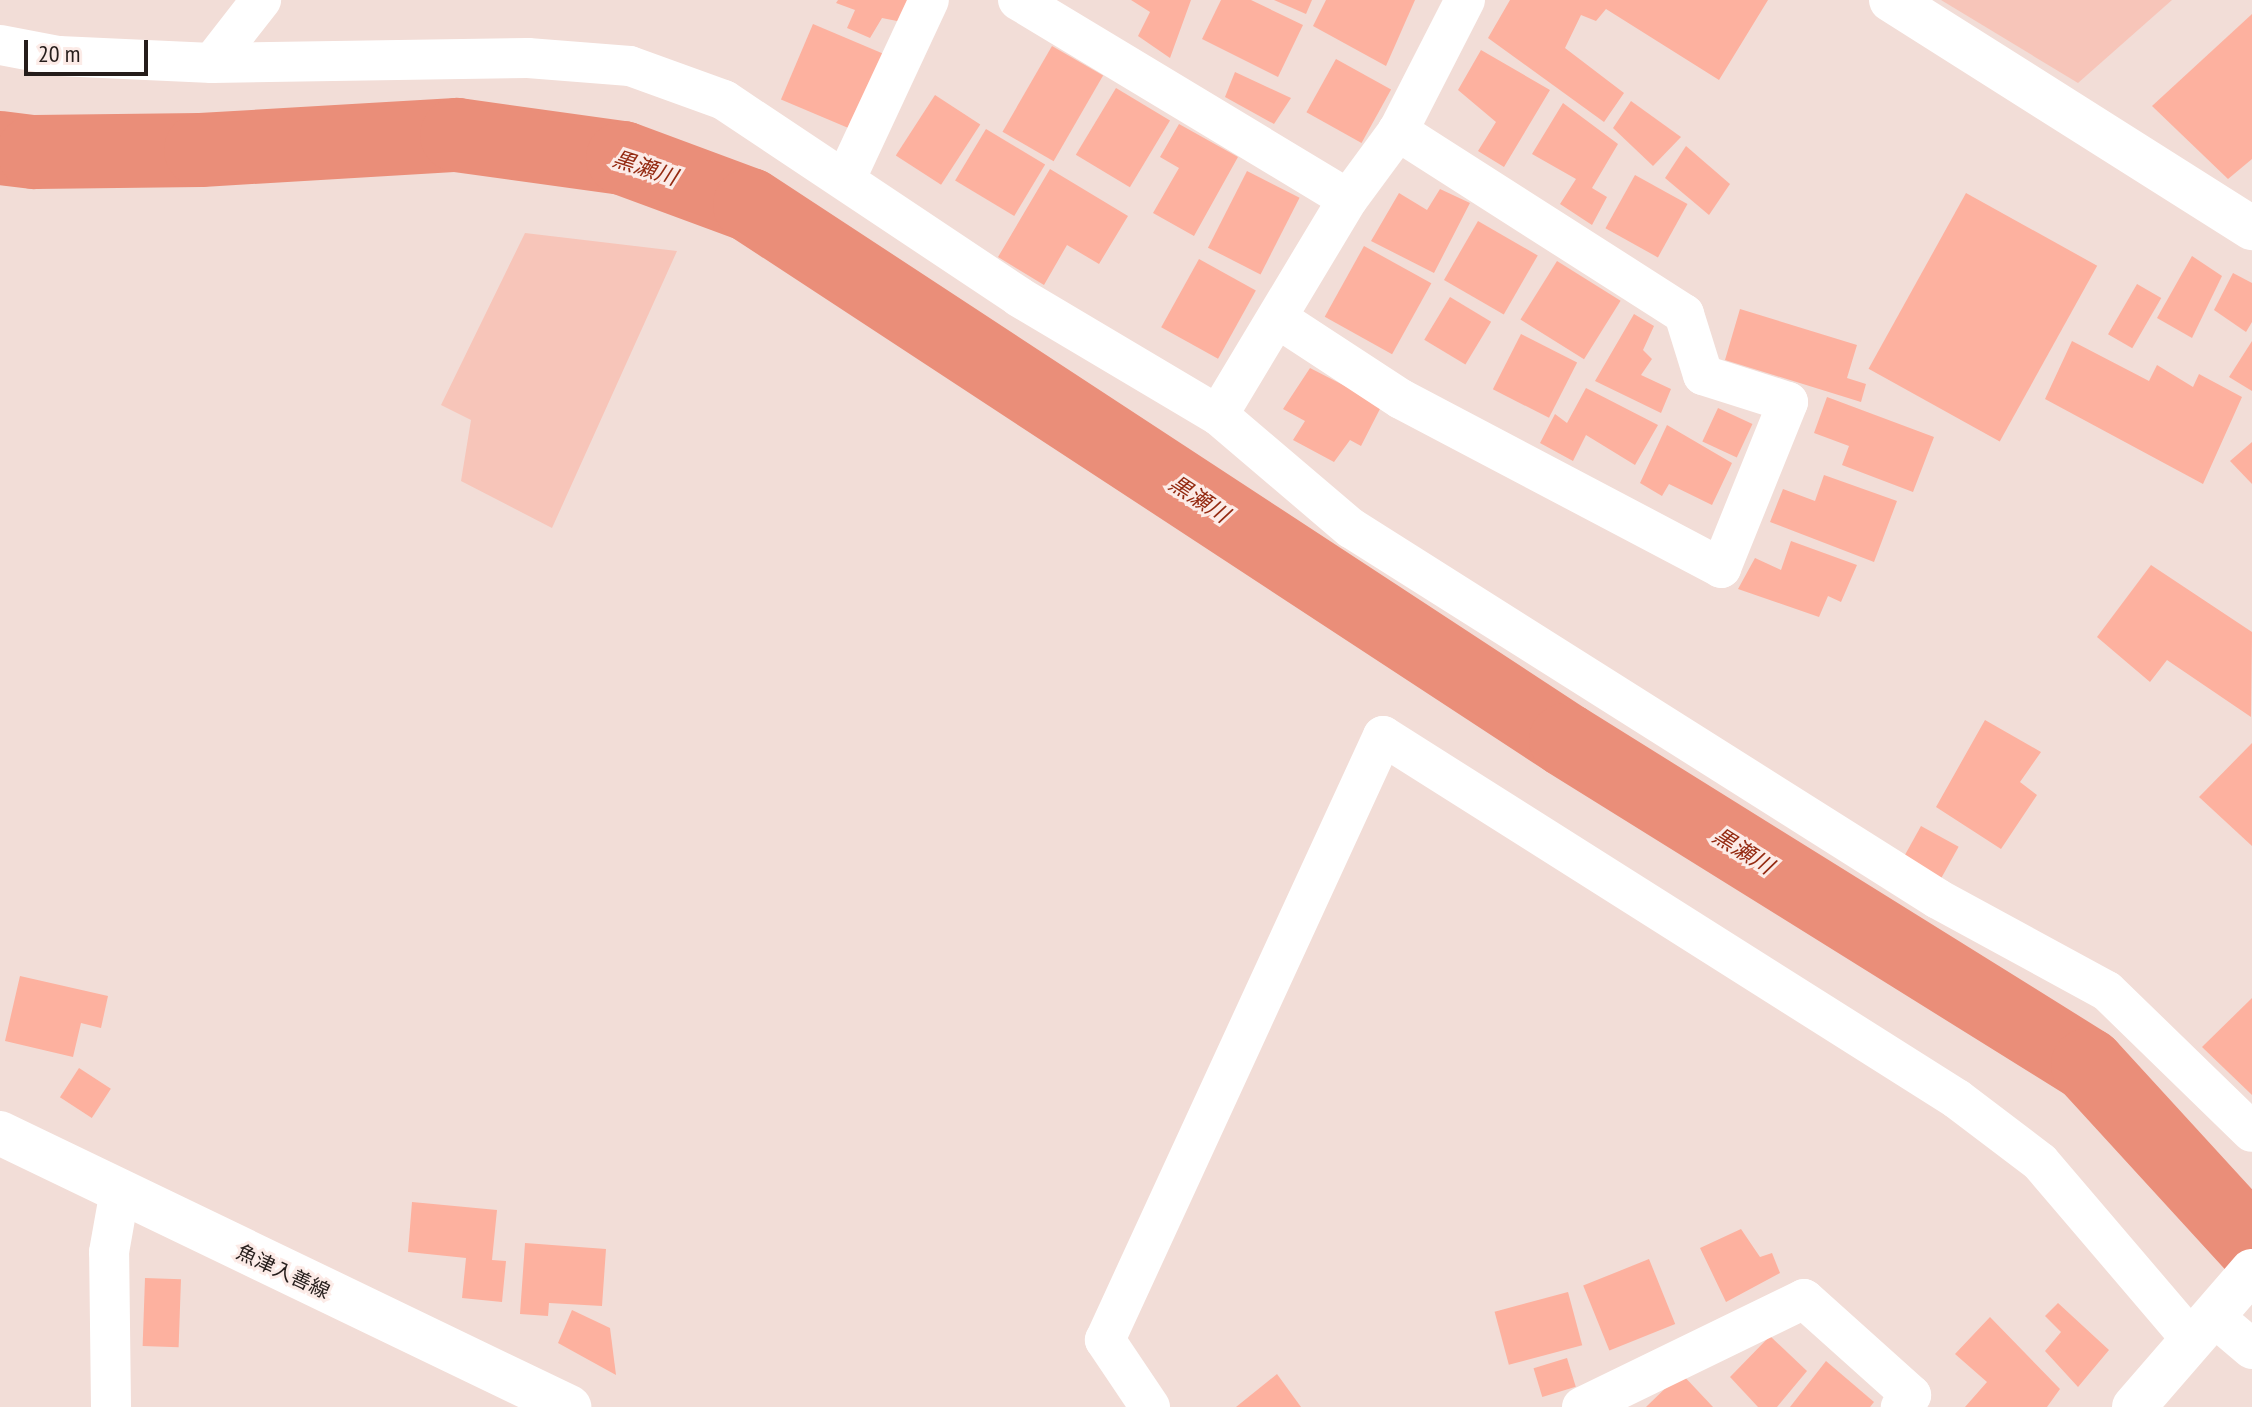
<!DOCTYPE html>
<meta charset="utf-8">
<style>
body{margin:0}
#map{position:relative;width:2252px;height:1407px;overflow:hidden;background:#f2ddd7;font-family:"PT Sans Narrow","Noto Sans JP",sans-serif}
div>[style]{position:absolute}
.green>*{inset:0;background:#f7c5b9}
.river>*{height:74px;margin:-37px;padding:0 37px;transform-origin:37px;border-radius:37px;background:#ea8e79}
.building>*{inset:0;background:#fdb19f;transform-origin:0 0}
.minor>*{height:40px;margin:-20px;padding:0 20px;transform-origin:20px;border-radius:20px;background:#fff}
.tertiary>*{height:44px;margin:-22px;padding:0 22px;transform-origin:22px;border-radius:22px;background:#fff}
.secondary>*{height:44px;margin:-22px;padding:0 22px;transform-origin:22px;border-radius:22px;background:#fff}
span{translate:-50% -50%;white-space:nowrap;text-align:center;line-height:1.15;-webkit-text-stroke:6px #fcebe7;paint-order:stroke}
.street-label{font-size:20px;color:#251d1b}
.water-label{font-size:22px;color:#942a11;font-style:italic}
.scale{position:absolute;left:24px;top:40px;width:124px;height:36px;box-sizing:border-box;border:4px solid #251d1b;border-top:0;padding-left:10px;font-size:24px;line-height:28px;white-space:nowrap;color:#251d1b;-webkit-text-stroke:6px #fcebe7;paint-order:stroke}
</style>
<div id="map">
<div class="green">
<i style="clip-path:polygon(1941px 0,2172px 0,2078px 83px)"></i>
<i style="clip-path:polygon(525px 233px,677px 251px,552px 528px,461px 481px,471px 420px,441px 405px)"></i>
</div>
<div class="river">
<i style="left:0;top:148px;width:34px;rotate:7deg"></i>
<i style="left:34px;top:152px;width:167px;rotate:-0.7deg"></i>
<i style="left:201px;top:150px;width:256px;rotate:-3.4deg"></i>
<i style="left:457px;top:135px;width:168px;rotate:7.9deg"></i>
<i style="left:623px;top:158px;width:135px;rotate:20.3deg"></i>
<i style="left:750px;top:205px;width:976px;rotate:33.25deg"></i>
<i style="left:1566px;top:740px;width:615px;rotate:31.91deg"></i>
<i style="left:2088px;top:1065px;width:243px;rotate:47.5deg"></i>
</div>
<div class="building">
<i style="clip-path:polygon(838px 0,910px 0,902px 22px,882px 18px,870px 38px,847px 28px,855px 10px,836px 3px)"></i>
<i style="clip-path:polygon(1131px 0,1191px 0,1170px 58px,1138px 36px,1150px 12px)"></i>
<i style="clip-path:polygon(1221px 0,1251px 0,1303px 25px,1278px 77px,1202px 39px)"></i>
<i style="clip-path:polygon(1274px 0,1312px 0,1306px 14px)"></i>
<i style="clip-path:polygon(1326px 0,1415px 0,1386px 66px,1313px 26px)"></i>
<i style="clip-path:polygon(1510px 0,1768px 0,1719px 80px,1606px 9px,1596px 21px,1581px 15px,1565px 48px,1624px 93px,1604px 122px,1488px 38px)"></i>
<i style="clip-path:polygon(2252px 14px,2252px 159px,2228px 179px,2152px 106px)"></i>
<i style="left:813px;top:24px;width:79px;height:82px;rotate:23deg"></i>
<i style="left:1052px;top:46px;width:59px;height:99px;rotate:30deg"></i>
<i style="clip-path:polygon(1481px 50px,1550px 90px,1504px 167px,1478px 151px,1496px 122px,1458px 90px)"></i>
<i style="left:1336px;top:59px;width:63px;height:61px;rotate:29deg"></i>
<i style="clip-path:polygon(1235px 72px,1291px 98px,1274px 124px,1225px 97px)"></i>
<i style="left:1116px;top:88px;width:63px;height:78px;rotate:31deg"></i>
<i style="left:935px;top:95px;width:54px;height:72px;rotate:33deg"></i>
<i style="clip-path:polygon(1631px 101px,1681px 137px,1653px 166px,1613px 128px)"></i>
<i style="clip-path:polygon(1563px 103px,1618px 144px,1592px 188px,1607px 197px,1592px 225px,1560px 204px,1576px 179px,1532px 154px)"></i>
<i style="clip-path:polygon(1179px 124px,1238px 157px,1194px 236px,1153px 213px,1179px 168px,1160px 157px)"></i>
<i style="left:986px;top:129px;width:69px;height:60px;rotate:31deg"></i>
<i style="clip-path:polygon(1686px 146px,1730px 184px,1709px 215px,1665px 178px)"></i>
<i style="clip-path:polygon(1050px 169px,1128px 216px,1099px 264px,1067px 245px,1044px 285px,998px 257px)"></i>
<i style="left:1247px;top:171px;width:59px;height:86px;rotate:27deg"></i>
<i style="left:1635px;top:175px;width:60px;height:61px;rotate:29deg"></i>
<i style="clip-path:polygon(1440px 189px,1470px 203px,1434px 273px,1371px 241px,1399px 193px,1427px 210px)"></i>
<i style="left:1966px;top:193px;width:150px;height:201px;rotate:29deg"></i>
<i style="left:1478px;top:221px;width:69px;height:68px;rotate:30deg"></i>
<i style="left:1364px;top:246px;width:77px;height:81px;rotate:29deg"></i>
<i style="clip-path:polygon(2192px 256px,2222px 276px,2192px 338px,2157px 318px)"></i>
<i style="left:1199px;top:259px;width:65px;height:78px;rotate:29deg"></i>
<i style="left:1557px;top:261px;width:75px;height:69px;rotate:32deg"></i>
<i style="clip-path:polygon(2233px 273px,2252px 283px,2252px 322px,2246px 332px,2214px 310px)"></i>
<i style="left:2137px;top:284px;width:28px;height:58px;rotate:30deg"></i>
<i style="left:1450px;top:297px;width:48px;height:50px;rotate:31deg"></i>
<i style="clip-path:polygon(1740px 309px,1857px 345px,1847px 378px,1866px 384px,1861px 402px,1725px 360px)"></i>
<i style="clip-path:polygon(1634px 314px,1654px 326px,1643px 350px,1652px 359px,1641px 375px,1671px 389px,1661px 413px,1595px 381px)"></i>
<i style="left:1521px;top:334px;width:63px;height:62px;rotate:27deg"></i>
<i style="clip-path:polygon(2072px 341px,2149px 381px,2157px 365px,2193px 387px,2199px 374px,2242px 397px,2203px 484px,2045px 399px)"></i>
<i style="clip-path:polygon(2252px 341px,2252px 391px,2229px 377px)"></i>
<i style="clip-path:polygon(1310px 368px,1382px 405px,1361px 446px,1350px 440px,1334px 462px,1293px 440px,1305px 421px,1283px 409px)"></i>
<i style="clip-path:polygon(1586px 388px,1658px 425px,1635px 465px,1586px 435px,1573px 461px,1540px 443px,1555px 414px,1567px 423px)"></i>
<i style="clip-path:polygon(1827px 397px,1934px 437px,1913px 492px,1842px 465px,1849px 446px,1814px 433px)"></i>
<i style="left:1718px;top:408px;width:38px;height:37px;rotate:25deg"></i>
<i style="clip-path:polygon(1667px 425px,1732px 463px,1712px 505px,1669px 484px,1662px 496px,1640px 483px)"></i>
<i style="clip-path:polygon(2252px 442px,2252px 484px,2230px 461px)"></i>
<i style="clip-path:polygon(1824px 475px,1897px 501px,1874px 562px,1770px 522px,1783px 489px,1815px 501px)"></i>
<i style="clip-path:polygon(1791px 541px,1857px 565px,1841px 602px,1828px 596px,1819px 617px,1738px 589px,1755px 558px,1781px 570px)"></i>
<i style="clip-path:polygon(2151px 565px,2252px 632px,2251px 717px,2167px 660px,2150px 682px,2097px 637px)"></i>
<i style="clip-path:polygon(1985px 720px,2041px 752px,2020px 782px,2037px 795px,2001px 849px,1936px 807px)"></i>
<i style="clip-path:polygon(2252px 743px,2252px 846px,2199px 797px)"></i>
<i style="left:1921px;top:826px;width:43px;height:42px;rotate:29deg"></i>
<i style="clip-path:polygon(20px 976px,108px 996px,101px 1028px,81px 1023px,73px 1057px,5px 1041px)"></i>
<i style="clip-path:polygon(2252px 998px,2252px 1095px,2202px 1047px)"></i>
<i style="left:79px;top:1068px;width:38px;height:35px;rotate:33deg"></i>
<i style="clip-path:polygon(412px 1202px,497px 1210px,492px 1260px,506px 1261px,502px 1302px,462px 1298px,466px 1258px,408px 1252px)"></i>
<i style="clip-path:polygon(1741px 1229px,1760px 1257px,1772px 1253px,1780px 1273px,1726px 1302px,1700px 1248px)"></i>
<i style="clip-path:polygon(525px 1243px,606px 1249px,602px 1306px,549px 1303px,548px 1316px,520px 1314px)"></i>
<i style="left:1649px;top:1259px;width:70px;height:71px;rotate:68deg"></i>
<i style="left:145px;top:1278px;width:36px;height:68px;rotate:2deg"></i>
<i style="left:1568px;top:1292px;width:55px;height:76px;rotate:75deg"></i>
<i style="clip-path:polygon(2058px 1303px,2109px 1350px,2078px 1387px,2045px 1351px,2061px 1332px,2045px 1316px)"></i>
<i style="clip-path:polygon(572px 1310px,610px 1328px,616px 1375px,558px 1343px)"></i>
<i style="clip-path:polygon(1990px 1317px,2060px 1389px,2047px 1407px,1965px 1407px,1987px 1382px,1955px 1354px)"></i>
<i style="clip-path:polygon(1770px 1336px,1807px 1371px,1777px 1407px,1758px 1407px,1730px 1377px)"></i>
<i style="left:1567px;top:1358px;width:30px;height:35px;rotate:73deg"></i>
<i style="clip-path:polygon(1826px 1361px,1874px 1402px,1870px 1407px,1790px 1407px)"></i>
<i style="clip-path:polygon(1681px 1373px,1713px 1407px,1646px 1407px)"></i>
<i style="clip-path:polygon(1277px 1374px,1301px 1407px,1236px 1407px)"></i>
</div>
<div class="minor">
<i style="left:1018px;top:0;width:385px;rotate:31.1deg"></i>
<i style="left:0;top:45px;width:60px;rotate:10.6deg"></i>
<i style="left:59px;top:56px;width:153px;rotate:2.6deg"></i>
<i style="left:212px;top:63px;width:316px;rotate:-0.9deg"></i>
<i style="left:528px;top:58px;width:102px;rotate:4.5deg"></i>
<i style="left:630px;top:66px;width:100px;rotate:19.9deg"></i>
<i style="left:724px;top:100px;width:355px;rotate:33.7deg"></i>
<i style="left:1019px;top:297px;width:231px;rotate:30.7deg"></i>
<i style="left:1218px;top:415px;width:252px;rotate:-59deg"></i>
<i style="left:1348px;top:199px;width:84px;rotate:-53.7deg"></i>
<i style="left:1398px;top:131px;width:147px;rotate:-62.9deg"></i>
<i style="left:212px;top:63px;width:80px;rotate:-52.1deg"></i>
<i style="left:846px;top:178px;width:196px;rotate:-65deg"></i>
<i style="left:1277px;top:318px;width:148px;rotate:33.2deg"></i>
<i style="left:1401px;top:399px;width:362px;rotate:27.8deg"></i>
<i style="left:1721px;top:568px;width:179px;rotate:-68deg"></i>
<i style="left:1788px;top:402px;width:89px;rotate:-162.4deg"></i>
<i style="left:1703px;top:375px;width:64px;rotate:-107.3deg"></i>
<i style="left:1684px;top:314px;width:340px;rotate:-147.4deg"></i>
<i style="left:1218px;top:415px;width:175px;rotate:40.4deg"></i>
<i style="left:1351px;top:528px;width:694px;rotate:32.29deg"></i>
<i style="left:1938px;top:899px;width:192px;rotate:28.6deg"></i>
<i style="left:2107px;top:991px;width:202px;rotate:44.2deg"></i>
<i style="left:2213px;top:1316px;width:51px;rotate:40.2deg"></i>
<i style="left:111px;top:1407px;width:155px;rotate:-90.7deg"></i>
<i style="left:109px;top:1252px;width:63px;rotate:-79.9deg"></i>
<i style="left:1150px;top:1407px;width:81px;rotate:-123.9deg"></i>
<i style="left:1105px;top:1340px;width:665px;rotate:-65.29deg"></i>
<i style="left:1383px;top:736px;width:679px;rotate:32.31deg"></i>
<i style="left:1957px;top:1099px;width:104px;rotate:37.2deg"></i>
<i style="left:2040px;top:1162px;width:234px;rotate:49.5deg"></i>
<i style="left:1582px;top:1407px;width:247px;rotate:-25.9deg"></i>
<i style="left:1804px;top:1299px;width:144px;rotate:41.9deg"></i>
<i style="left:1911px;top:1395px;width:16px;rotate:130deg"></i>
</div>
<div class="tertiary">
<i style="left:1891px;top:0;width:427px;rotate:32.3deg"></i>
<i style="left:2134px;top:1407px;width:180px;rotate:-49.1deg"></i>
</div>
<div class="secondary">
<i style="left:0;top:1133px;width:632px;rotate:25.71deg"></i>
</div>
<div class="street-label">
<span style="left:283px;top:1272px;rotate:25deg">魚津入善線</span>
</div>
<div class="water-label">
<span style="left:645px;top:168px;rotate:18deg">黒瀬川</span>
<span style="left:1199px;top:499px;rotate:33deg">黒瀬川</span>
<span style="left:1743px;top:851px;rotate:32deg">黒瀬川</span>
</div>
<div class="scale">20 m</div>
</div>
